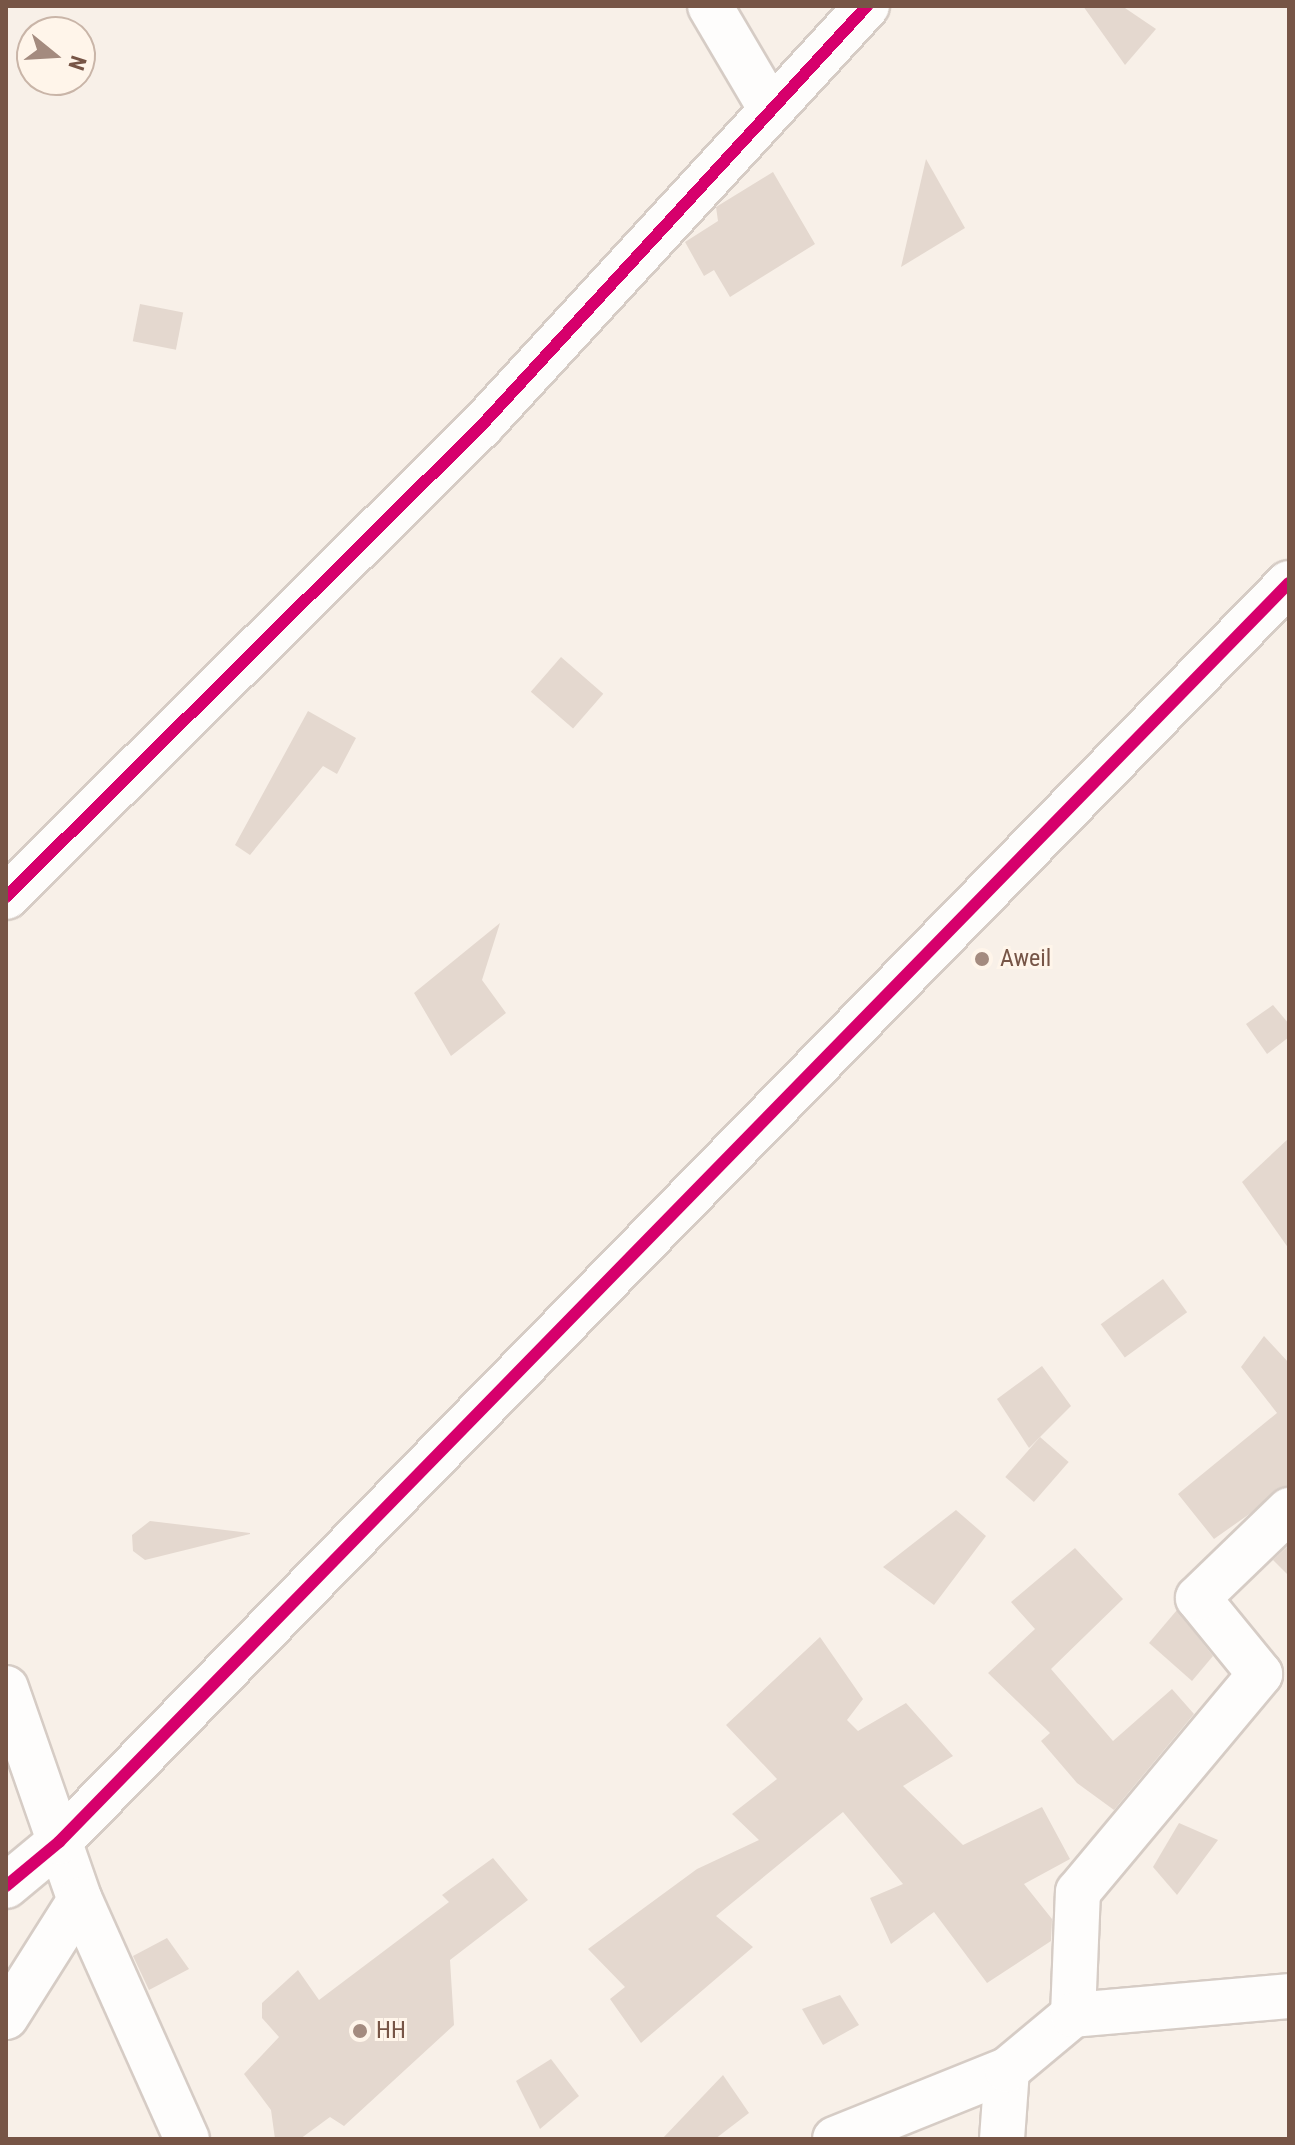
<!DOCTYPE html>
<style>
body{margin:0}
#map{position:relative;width:1295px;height:2145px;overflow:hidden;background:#f8f0e8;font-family:"Roboto Condensed",sans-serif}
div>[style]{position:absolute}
.building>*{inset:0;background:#e4d8cf;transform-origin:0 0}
.roads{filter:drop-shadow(2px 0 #d6ccc5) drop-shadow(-2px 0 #d6ccc5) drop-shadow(0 2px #d6ccc5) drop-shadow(0 -2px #d6ccc5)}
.minor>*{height:44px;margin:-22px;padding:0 22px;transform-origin:22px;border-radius:22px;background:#fefdfc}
.tertiary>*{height:44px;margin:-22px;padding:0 22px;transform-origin:22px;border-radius:22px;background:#fefdfc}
.cycleway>*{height:12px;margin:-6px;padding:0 6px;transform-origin:6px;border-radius:6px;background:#d6006c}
.dots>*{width:22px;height:22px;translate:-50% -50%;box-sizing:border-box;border:4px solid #fff5ea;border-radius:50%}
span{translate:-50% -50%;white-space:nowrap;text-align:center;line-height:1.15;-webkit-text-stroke:6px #fff5ea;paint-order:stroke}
.poi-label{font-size:24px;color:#775546}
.left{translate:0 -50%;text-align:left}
.frame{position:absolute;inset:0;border:8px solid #775546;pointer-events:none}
.north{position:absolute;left:16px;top:16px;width:80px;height:80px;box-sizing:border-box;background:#fff5ea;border:2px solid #c9b5a8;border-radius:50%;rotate:108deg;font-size:22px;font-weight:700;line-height:32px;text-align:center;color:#775546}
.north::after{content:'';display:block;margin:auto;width:28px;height:36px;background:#a48b7f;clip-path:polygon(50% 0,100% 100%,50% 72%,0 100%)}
</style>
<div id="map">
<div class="building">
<i style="clip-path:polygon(1083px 6px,1122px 6px,1156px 29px,1125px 65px)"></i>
<i style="clip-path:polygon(926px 159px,965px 228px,901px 267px)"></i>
<i style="clip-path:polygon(773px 172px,815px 244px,730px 297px,714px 270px,704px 276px,685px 242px,718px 221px,716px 207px)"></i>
<i style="left:140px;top:304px;width:44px;height:38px;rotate:11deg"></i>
<i style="left:561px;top:657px;width:56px;height:46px;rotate:41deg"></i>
<i style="clip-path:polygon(308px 711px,356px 738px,337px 774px,323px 766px,250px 855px,235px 845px)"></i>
<i style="clip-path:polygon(500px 923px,482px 980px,506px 1013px,451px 1056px,414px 993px)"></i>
<i style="clip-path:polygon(1273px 1005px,1289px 1024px,1289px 1037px,1267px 1054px,1246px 1024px)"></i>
<i style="clip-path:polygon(1289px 1138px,1289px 1249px,1242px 1182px)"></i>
<i style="left:1163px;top:1279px;width:41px;height:77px;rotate:54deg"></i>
<i style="clip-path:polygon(1264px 1336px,1289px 1363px,1289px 1486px,1214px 1539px,1178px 1494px,1277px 1413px,1241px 1367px)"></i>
<i style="clip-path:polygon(1042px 1366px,1071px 1406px,1029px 1448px,997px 1399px)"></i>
<i style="left:1040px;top:1437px;width:38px;height:53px;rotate:41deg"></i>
<i style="clip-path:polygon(956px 1510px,986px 1536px,934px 1605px,883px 1567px)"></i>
<i style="clip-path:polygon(150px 1521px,250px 1533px,250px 1534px,145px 1560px,133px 1551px,132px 1535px)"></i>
<i style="clip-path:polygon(1289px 1545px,1289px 1576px,1273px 1560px)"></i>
<i style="clip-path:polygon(1075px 1548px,1123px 1599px,1051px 1669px,1113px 1741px,1172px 1689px,1194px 1714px,1114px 1810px,1077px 1783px,1041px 1741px,1050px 1733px,988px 1673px,1035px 1629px,1011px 1602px)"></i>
<i style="clip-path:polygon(1177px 1610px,1213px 1656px,1192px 1681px,1149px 1643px)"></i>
<i style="clip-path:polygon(820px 1637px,863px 1699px,847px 1720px,858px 1731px,906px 1703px,953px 1756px,903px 1786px,963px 1845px,1042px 1807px,1070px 1859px,1024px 1884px,1052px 1919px,1051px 1941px,987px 1983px,934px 1912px,891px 1944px,870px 1898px,903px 1884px,843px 1812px,716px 1916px,753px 1947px,641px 2043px,610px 1999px,625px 1987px,588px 1949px,697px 1869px,759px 1840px,732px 1814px,777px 1779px,726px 1725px)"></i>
<i style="clip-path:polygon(1179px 1823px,1218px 1840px,1177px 1895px,1153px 1867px)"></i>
<i style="clip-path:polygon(493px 1858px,528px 1900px,450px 1960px,454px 2025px,344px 2126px,330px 2117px,300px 2139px,275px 2139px,271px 2110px,244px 2074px,279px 2037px,262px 2018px,262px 2003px,298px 1970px,319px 2000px,449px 1902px,442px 1895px)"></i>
<i style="clip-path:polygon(167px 1938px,189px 1969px,149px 1990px,133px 1956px)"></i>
<i style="clip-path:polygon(840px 1995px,859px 2025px,823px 2045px,802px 2009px)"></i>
<i style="clip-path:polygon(551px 2059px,579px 2096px,540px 2129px,516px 2081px)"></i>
<i style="clip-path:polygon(723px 2075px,749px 2113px,715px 2139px,662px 2139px)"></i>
</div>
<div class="roads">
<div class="minor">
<i style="left:710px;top:6px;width:116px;rotate:59.5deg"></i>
<i style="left:6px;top:897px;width:670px;rotate:-44.76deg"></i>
<i style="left:482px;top:425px;width:569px;rotate:-47.42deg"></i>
<i style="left:1073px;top:2015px;width:123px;rotate:-87.7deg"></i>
<i style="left:1078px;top:1892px;width:284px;rotate:-50.1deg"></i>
<i style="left:1260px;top:1674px;width:98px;rotate:-129.2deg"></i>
<i style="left:1198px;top:1598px;width:127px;rotate:-44deg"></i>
<i style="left:6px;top:2017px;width:138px;rotate:-57.7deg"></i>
<i style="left:835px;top:2139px;width:185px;rotate:-21.9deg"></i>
<i style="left:1002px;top:2139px;width:69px;rotate:-85.9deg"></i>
<i style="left:1007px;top:2070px;width:86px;rotate:-39.8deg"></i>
<i style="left:1073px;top:2015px;width:217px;rotate:-5deg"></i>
</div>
<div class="tertiary">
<i style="left:6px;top:1688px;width:225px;rotate:70.8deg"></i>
<i style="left:80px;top:1900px;width:262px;rotate:65.9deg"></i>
<i style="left:6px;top:1886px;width:69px;rotate:-39.7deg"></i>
<i style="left:59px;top:1842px;width:1760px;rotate:-45.67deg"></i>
</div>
</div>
<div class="cycleway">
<i style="left:6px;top:897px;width:670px;rotate:-44.76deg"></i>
<i style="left:482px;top:425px;width:569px;rotate:-47.42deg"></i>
<i style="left:6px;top:1886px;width:69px;rotate:-39.7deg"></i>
<i style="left:59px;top:1842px;width:1760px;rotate:-45.67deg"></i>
</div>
<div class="dots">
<i style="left:982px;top:959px;background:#a48b7f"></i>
<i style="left:360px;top:2031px;background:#a48b7f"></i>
</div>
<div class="poi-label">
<span class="left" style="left:1000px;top:959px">Aweil</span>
<span class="left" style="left:376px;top:2031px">HH</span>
</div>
<div class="frame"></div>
<div class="north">N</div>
</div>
